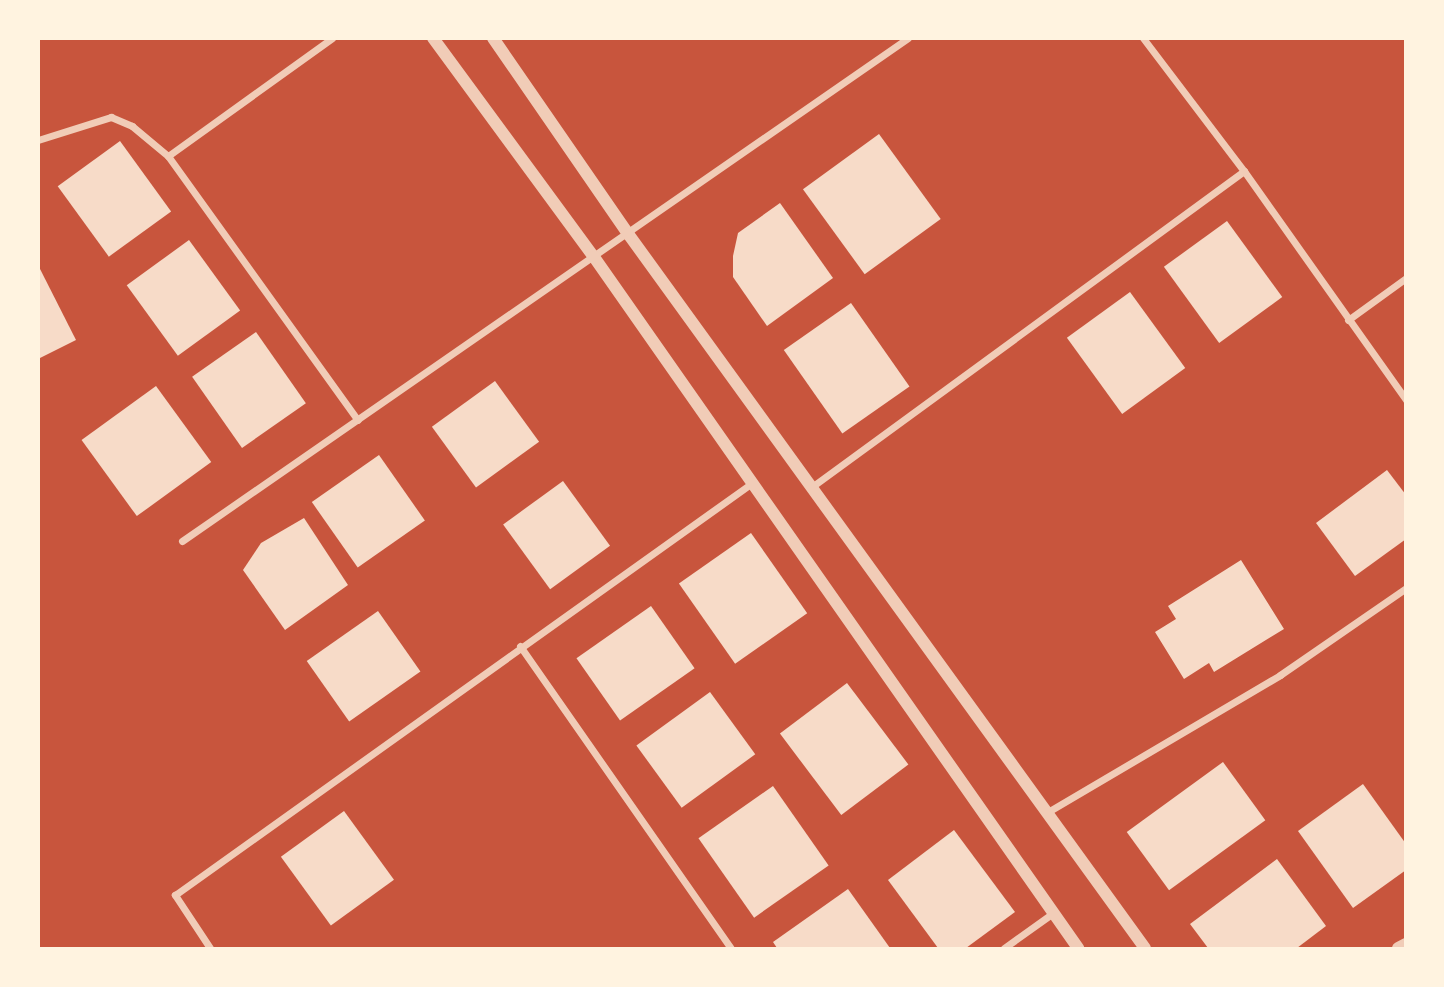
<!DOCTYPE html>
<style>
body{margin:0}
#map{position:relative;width:1444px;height:987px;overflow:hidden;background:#c8553d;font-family:Roboto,sans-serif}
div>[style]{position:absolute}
.building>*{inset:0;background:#f7dbc8;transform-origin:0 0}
.minor>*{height:7px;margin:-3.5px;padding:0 3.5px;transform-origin:3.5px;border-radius:3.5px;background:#f1ccb7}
.tertiary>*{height:12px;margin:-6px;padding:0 6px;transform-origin:6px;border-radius:6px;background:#f1ccb7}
span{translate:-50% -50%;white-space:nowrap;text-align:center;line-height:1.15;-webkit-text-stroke:5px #fff3e0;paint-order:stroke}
.frame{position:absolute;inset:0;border:40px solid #fff3e0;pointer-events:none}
</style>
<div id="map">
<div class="building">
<i style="left:879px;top:134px;width:105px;height:94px;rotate:54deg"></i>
<i style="left:120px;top:141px;width:87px;height:77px;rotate:54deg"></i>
<i style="clip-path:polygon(780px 203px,833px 278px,767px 326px,733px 277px,733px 256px,738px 233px)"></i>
<i style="left:1227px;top:221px;width:94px;height:78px;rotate:54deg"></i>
<i style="left:189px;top:240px;width:87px;height:77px;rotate:54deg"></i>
<i style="clip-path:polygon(38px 265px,76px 340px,38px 359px)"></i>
<i style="left:1130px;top:292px;width:94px;height:78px;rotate:54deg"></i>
<i style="left:851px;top:303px;width:102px;height:82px;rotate:55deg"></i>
<i style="left:256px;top:332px;width:87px;height:78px;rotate:55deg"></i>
<i style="left:495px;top:381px;width:75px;height:78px;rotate:54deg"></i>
<i style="left:156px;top:386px;width:94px;height:92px;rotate:54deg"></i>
<i style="left:379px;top:455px;width:80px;height:82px;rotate:55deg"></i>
<i style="clip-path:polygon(1387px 470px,1406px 495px,1406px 539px,1355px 576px,1316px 523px)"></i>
<i style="left:563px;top:481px;width:80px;height:74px;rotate:54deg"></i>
<i style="clip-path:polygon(304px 518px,348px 585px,285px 630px,243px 570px,261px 543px)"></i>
<i style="left:751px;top:533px;width:98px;height:88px;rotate:55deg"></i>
<i style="clip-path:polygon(1241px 560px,1284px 629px,1214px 672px,1209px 663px,1184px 679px,1155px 632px,1176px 619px,1168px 606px)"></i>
<i style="left:651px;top:606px;width:76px;height:91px;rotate:55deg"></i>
<i style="left:378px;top:611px;width:74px;height:87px;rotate:55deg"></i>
<i style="left:847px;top:683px;width:102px;height:84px;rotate:53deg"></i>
<i style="left:710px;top:692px;width:77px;height:91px;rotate:54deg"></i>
<i style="left:1223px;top:762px;width:72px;height:119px;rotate:54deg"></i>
<i style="clip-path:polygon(1363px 784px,1406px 844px,1406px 870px,1353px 908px,1298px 831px)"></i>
<i style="left:773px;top:786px;width:97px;height:91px;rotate:55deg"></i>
<i style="left:344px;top:811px;width:85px;height:78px;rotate:54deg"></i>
<i style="clip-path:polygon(954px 830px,1015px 912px,966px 948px,938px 948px,888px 880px)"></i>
<i style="clip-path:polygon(1277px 859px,1326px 926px,1297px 948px,1208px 948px,1190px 924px)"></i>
<i style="clip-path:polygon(848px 889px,890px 948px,777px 948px,773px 942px)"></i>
</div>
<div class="minor">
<i style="left:1143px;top:38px;width:167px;rotate:52.8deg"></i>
<i style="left:1244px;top:171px;width:281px;rotate:54.7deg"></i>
<i style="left:38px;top:140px;width:77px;rotate:-17.5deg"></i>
<i style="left:111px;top:117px;width:23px;rotate:23deg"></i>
<i style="left:132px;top:126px;width:47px;rotate:39.8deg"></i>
<i style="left:168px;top:156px;width:325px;rotate:54.3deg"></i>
<i style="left:168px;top:156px;width:202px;rotate:-35.7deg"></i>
<i style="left:1348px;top:320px;width:72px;rotate:-35.9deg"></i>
<i style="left:813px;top:486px;width:534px;rotate:-36.16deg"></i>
<i style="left:182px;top:541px;width:883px;rotate:-34.72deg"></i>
<i style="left:520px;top:646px;width:368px;rotate:55.1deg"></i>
<i style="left:1046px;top:813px;width:272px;rotate:-30.5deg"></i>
<i style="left:1280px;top:675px;width:153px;rotate:-34.6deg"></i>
<i style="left:210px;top:948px;width:64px;rotate:-123.4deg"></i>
<i style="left:175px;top:895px;width:709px;rotate:-35.53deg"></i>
<i style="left:1004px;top:948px;width:60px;rotate:-35.5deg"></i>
</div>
<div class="tertiary">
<i style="left:433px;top:38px;width:272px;rotate:53.7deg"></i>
<i style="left:594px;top:257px;width:844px;rotate:54.99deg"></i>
<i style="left:493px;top:38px;width:239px;rotate:55.4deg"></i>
<i style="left:629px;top:235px;width:880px;rotate:54.11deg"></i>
<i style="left:1398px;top:948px;width:9px;rotate:-27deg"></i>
</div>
<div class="frame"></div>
</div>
